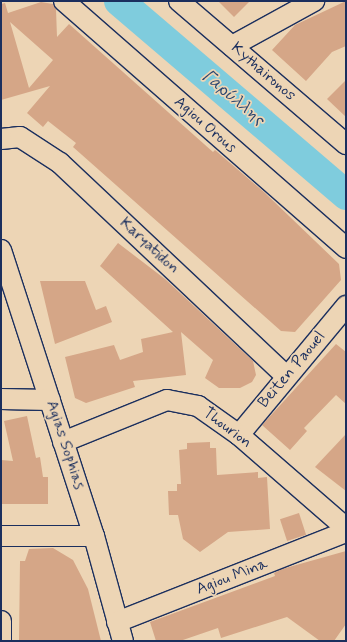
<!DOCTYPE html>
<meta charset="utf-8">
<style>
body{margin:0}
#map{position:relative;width:347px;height:642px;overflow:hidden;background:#edd5b5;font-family:Mynerve,sans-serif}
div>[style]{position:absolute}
.river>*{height:30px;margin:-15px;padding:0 15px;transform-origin:15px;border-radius:15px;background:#7fccdd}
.building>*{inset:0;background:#d5a687;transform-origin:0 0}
.roads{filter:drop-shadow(1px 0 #1b2f5e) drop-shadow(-1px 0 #1b2f5e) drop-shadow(0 1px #1b2f5e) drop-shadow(0 -1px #1b2f5e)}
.minor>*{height:20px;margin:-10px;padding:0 10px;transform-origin:10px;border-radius:10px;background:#edd5b5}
span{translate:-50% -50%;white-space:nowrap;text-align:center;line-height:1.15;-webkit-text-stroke:3.5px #edd5b5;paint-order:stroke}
.street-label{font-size:16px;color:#1b2f5e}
.water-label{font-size:17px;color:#2a4771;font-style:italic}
.frame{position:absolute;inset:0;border:2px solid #1b2f5e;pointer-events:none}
</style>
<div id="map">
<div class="river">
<i style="left:119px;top:1px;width:299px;rotate:40.5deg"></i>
</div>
<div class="building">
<i style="clip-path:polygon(218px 1px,250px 1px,234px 17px)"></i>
<i style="clip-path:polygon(346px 1px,346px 46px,332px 52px,306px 81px,272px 50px,295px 25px)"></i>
<i style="clip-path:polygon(evenodd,41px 2px,53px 4px,56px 9px,57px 37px,69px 24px,213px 152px,215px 150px,264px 192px,339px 264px,341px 280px,295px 332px,281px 331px,73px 147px,76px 143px,48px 121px,43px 127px,27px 113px,50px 86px,1px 100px,1px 4px,5px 3px,8px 13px,41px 2px,10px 22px,53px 60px,29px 88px,10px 22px)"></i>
<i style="clip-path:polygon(346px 80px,346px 117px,327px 99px)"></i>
<i style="clip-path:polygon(118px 243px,165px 279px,253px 361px,256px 375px,252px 382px,240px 388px,219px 388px,205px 378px,213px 360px,181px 332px,186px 375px,133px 381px,135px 387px,86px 403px,75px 398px,65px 357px,114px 345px,120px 360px,143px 352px,141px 339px,173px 332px,100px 266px)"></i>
<i style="clip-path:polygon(40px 281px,85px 281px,96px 310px,106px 306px,112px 322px,55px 344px)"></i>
<i style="clip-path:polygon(336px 344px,346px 352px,346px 404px,336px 395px,304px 428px,307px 431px,290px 450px,262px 425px)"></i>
<i style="clip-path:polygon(27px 416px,36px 458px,40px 457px,43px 477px,48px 477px,48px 504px,1px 504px,1px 460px,13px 461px,4px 421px)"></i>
<i style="clip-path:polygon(346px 434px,346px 491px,315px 467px)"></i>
<i style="clip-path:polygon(210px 442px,210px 448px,216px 448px,217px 475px,258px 472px,258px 478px,267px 477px,270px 529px,228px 532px,200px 552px,183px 539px,178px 515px,169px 515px,168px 491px,177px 491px,177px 484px,181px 484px,179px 450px,187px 449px,187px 443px)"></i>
<i style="left:299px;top:513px;width:23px;height:20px;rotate:72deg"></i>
<i style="clip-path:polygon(53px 548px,73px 560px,88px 589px,101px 641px,19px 641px,20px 561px,25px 561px,29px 549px)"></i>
<i style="clip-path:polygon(346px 551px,346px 624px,334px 641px,320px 641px,287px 617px,221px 638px,218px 628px,180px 641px,156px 641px,150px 622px,275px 576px,274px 573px,282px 569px)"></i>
</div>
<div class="roads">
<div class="minor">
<i style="left:64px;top:1px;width:375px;rotate:41.2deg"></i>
<i style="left:179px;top:1px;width:220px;rotate:40.6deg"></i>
<i style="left:232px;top:46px;width:94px;rotate:-28.8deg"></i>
<i style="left:1px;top:139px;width:19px;rotate:-6deg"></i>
<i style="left:20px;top:137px;width:48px;rotate:33deg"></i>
<i style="left:60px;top:163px;width:311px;rotate:43.3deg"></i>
<i style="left:1px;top:250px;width:301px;rotate:72deg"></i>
<i style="left:94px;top:536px;width:109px;rotate:74.6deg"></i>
<i style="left:1px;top:399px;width:49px;rotate:1.2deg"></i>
<i style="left:239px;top:435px;width:168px;rotate:-50.3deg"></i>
<i style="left:63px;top:442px;width:112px;rotate:-22deg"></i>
<i style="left:167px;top:400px;width:32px;rotate:11deg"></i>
<i style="left:198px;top:406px;width:50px;rotate:35.3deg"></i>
<i style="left:239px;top:435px;width:142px;rotate:41deg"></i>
<i style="left:1px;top:536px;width:93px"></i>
<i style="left:1px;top:621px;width:20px;rotate:90deg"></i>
<i style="left:117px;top:622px;width:246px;rotate:-21.5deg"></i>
</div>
</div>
<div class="street-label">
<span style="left:263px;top:72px;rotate:41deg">Kythaironos</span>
<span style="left:205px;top:125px;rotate:41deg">Agiou Orous</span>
<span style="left:149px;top:246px;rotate:43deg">Karyatidon</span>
<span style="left:292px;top:370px;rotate:-50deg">Beiten Paouel</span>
<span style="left:227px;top:428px;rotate:37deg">Thourion</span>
<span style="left:65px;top:445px;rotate:72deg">Agias Sophias</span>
<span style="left:232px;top:577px;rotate:-21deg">Agiou Mina</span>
</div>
<div class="water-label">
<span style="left:233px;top:98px;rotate:40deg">Γαρύλλης</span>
</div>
<div class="frame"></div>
</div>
